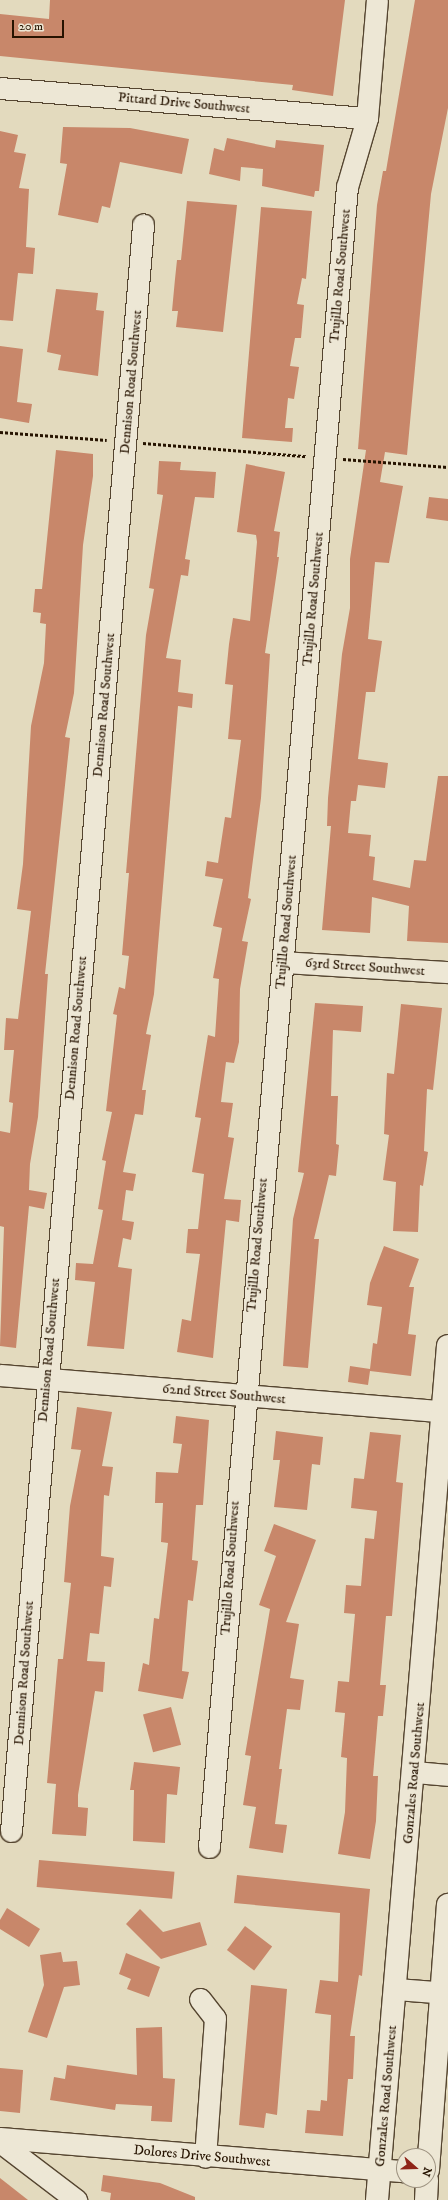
<!DOCTYPE html>
<style>
body{margin:0}
#map{position:relative;width:448px;height:2200px;overflow:hidden;background:#e3dabe;font-family:"IM FELL DW Pica",serif}
div>[style]{position:absolute}
.building>*{inset:0;background:#c8876a;transform-origin:0 0}
.path>*{height:2.5px;margin-top:-1.25px;transform-origin:0;background:repeating-linear-gradient(90deg,#261300 0 3px,transparent 0 5px)}
.roads{filter:drop-shadow(1px 0 #554530) drop-shadow(-1px 0 #554530) drop-shadow(0 1px #554530) drop-shadow(0 -1px #554530)}
.street>*{height:21px;margin:-10.5px;padding:0 10.5px;transform-origin:10.5px;border-radius:10.5px;background:#ede7d5}
.secondary>*{height:22px;margin:-11px;padding:0 11px;transform-origin:11px;border-radius:11px;background:#ede7d5}
span{translate:-50% -50%;white-space:nowrap;text-align:center;line-height:1.15;-webkit-text-stroke:3px #ede7d5;paint-order:stroke}
.street-label{font-size:14px;color:#261300}
.north{position:absolute;left:396px;top:2148px;width:40px;height:40px;box-sizing:border-box;background:#ede7d5;border:1px solid #9d9280;border-radius:50%;rotate:110deg;font-size:11px;font-weight:700;line-height:16px;text-align:center;color:#261300}
.north::after{content:'';display:block;margin:auto;width:14px;height:18px;background:#8f2418;clip-path:polygon(50% 0,100% 100%,50% 72%,0 100%)}
.scale{position:absolute;left:12px;top:20px;width:52px;height:18px;box-sizing:border-box;border:2px solid #261300;border-top:0;padding-left:5px;font-size:12px;line-height:14px;white-space:nowrap;color:#261300;-webkit-text-stroke:3px #ede7d5;paint-order:stroke}
</style>
<div id="map">
<div class="building">
<i style="clip-path:polygon(50px 0,345px 0,333px 96px,292px 90px,293px 85px,0 56px,0 14px,49px 19px)"></i>
<i style="clip-path:polygon(415px 0,448px 0,448px 108px,431px 194px,407px 455px,385px 452px,380px 482px,403px 486px,389px 563px,375px 562px,368px 639px,382px 641px,375px 692px,366px 692px,358px 759px,388px 763px,385px 788px,358px 785px,356px 801px,351px 801px,348px 833px,371px 835px,369px 856px,375px 857px,373px 880px,410px 888px,414px 860px,426px 861px,438px 776px,448px 776px,448px 943px,407px 941px,409px 906px,372px 897px,370px 933px,322px 930px,331px 826px,327px 826px,328px 798px,342px 654px,350px 608px,350px 559px,366px 450px,358px 449px,377px 205px,383px 171px,386px 171px)"></i>
<i style="clip-path:polygon(63px 127px,130px 128px,189px 139px,182px 174px,120px 162px,110px 208px,102px 206px,98px 223px,58px 215px,67px 164px,60px 163px)"></i>
<i style="clip-path:polygon(0 131px,18px 135px,14px 152px,26px 154px,19px 188px,29px 189px,26px 247px,35px 248px,33px 274px,18px 273px,13px 321px,0 320px)"></i>
<i style="clip-path:polygon(227px 138px,275px 148px,276px 140px,324px 145px,319px 191px,315px 191px,314px 197px,262px 186px,263px 169px,241px 167px,240px 181px,209px 174px,214px 148px,224px 151px)"></i>
<i style="clip-path:polygon(187px 201px,237px 205px,223px 332px,176px 327px,178px 311px,172px 311px,175px 279px,177px 260px,181px 260px)"></i>
<i style="clip-path:polygon(261px 207px,312px 211px,306px 279px,302px 278px,297px 304px,304px 305px,301px 338px,295px 338px,290px 366px,299px 367px,294px 399px,288px 398px,285px 428px,293px 428px,292px 442px,242px 438px)"></i>
<i style="clip-path:polygon(56px 289px,98px 293px,96px 310px,104px 311px,98px 376px,58px 370px,61px 355px,47px 352px)"></i>
<i style="clip-path:polygon(0 346px,23px 349px,17px 402px,32px 404px,29px 423px,0 418px)"></i>
<i style="clip-path:polygon(56px 450px,93px 454px,93px 476px,83px 545px,74px 693px,65px 737px,70px 738px,45px 974px,48px 974px,38px 1117px,30px 1164px,29px 1190px,47px 1193px,44px 1209px,29px 1206px,16px 1348px,0 1346px,4px 1227px,0 1226px,0 1131px,10px 1133px,13px 1103px,9px 1102px,14px 1050px,4px 1050px,6px 1018px,18px 1019px,31px 911px,17px 909px,23px 864px,31px 726px,44px 663px,46px 624px,40px 623px,41px 613px,33px 612px,35px 589px,42px 589px)"></i>
<i style="clip-path:polygon(159px 461px,181px 462px,180px 470px,216px 472px,214px 498px,195px 497px,185px 559px,190px 560px,188px 576px,181px 575px,166px 658px,181px 660px,178px 692px,193px 694px,192px 708px,178px 706px,154px 994px,146px 1034px,151px 1035px,142px 1090px,146px 1090px,143px 1115px,135px 1114px,123px 1172px,136px 1174px,133px 1191px,126px 1190px,122px 1220px,134px 1222px,131px 1240px,123px 1238px,118px 1267px,132px 1269px,124px 1349px,87px 1346px,95px 1282px,75px 1280px,76px 1263px,93px 1264px,103px 1210px,98px 1209px,106px 1161px,102px 1160px,112px 1112px,106px 1111px,117px 1015px,113px 1014px,119px 987px,125px 989px,129px 956px,122px 955px,129px 873px,126px 873px,146px 635px,154px 589px,149px 588px,163px 495px,157px 494px)"></i>
<i style="clip-path:polygon(246px 464px,285px 472px,274px 531px,280px 532px,277px 557px,279px 557px,265px 653px,270px 654px,261px 798px,248px 898px,251px 899px,242px 941px,248px 942px,240px 989px,239px 1042px,234px 1063px,226px 1062px,221px 1102px,233px 1103px,228px 1137px,234px 1138px,224px 1199px,241px 1200px,239px 1222px,226px 1220px,213px 1358px,177px 1352px,182px 1319px,191px 1321px,200px 1254px,186px 1253px,188px 1229px,198px 1229px,204px 1174px,192px 1172px,201px 1118px,195px 1117px,208px 1035px,215px 1037px,219px 979px,213px 978px,222px 928px,213px 926px,223px 879px,205px 876px,207px 861px,218px 863px,225px 817px,231px 818px,241px 740px,228px 739px,233px 685px,225px 684px,229px 644px,233px 618px,250px 621px,257px 542px,256px 535px,237px 532px)"></i>
<i style="clip-path:polygon(429px 497px,448px 499px,448px 521px,426px 518px)"></i>
<i style="clip-path:polygon(315px 1003px,363px 1006px,361px 1032px,333px 1030px,331px 1096px,338px 1096px,336px 1144px,339px 1145px,336px 1176px,329px 1175px,314px 1239px,319px 1239px,308px 1368px,283px 1366px,293px 1219px,304px 1173px,298px 1172px)"></i>
<i style="clip-path:polygon(401px 1004px,442px 1008px,433px 1090px,427px 1089px,424px 1151px,428px 1152px,423px 1186px,420px 1185px,418px 1232px,393px 1231px,396px 1182px,383px 1180px,389px 1135px,384px 1134px,387px 1073px,394px 1074px)"></i>
<i style="clip-path:polygon(384px 1246px,419px 1259px,409px 1287px,414px 1287px,408px 1334px,416px 1335px,411px 1376px,370px 1371px,368px 1385px,348px 1382px,350px 1366px,370px 1369px,373px 1343px,377px 1344px,382px 1307px,367px 1305px,370px 1283px)"></i>
<i style="clip-path:polygon(77px 1407px,112px 1412px,102px 1466px,113px 1467px,109px 1496px,104px 1495px,101px 1556px,114px 1558px,111px 1587px,104px 1586px,99px 1634px,90px 1633px,87px 1661px,105px 1662px,103px 1692px,95px 1691px,78px 1795px,78px 1807px,88px 1808px,86px 1836px,52px 1834px,56px 1784px,47px 1783px,58px 1659px,63px 1659px,71px 1583px,64px 1582px,70px 1506px,81px 1450px,71px 1449px)"></i>
<i style="clip-path:polygon(176px 1416px,209px 1420px,203px 1505px,196px 1505px,192px 1560px,198px 1561px,193px 1601px,188px 1600px,182px 1671px,189px 1672px,183px 1699px,138px 1691px,143px 1663px,149px 1665px,154px 1618px,159px 1619px,168px 1543px,161px 1542px,163px 1503px,155px 1503px,156px 1472px,178px 1473px,182px 1444px,173px 1443px)"></i>
<i style="clip-path:polygon(276px 1431px,323px 1437px,320px 1465px,312px 1464px,307px 1510px,274px 1507px,280px 1460px,273px 1460px)"></i>
<i style="clip-path:polygon(370px 1432px,401px 1435px,396px 1482px,403px 1483px,392px 1616px,386px 1616px,380px 1685px,386px 1685px,383px 1716px,378px 1716px,373px 1776px,378px 1776px,376px 1821px,370px 1859px,338px 1854px,345px 1812px,347px 1758px,341px 1757px,345px 1713px,335px 1712px,338px 1681px,349px 1682px,355px 1614px,344px 1613px,346px 1585px,361px 1586px,365px 1538px,374px 1539px,377px 1511px,351px 1508px,354px 1478px,364px 1479px)"></i>
<i style="clip-path:polygon(274px 1524px,316px 1540px,286px 1622px,299px 1624px,290px 1678px,304px 1680px,300px 1710px,287px 1709px,279px 1769px,282px 1769px,275px 1824px,287px 1825px,283px 1853px,249px 1848px,256px 1807px,243px 1805px,251px 1756px,245px 1755px,270px 1609px,259px 1605px,276px 1556px,264px 1551px)"></i>
<i style="left:171px;top:1707px;width:39px;height:29px;rotate:75deg"></i>
<i style="clip-path:polygon(134px 1762px,180px 1767px,177px 1795px,167px 1794px,165px 1843px,133px 1841px,134px 1790px,130px 1790px)"></i>
<i style="left:39px;top:1860px;width:136px;height:27px;rotate:5deg"></i>
<i style="clip-path:polygon(237px 1875px,370px 1889px,362px 1976px,359px 1975px,350px 2036px,355px 2036px,353px 2079px,348px 2079px,343px 2136px,305px 2133px,307px 2110px,320px 2111px,321px 2100px,327px 2101px,331px 2015px,315px 2013px,320px 1980px,338px 1982px,340px 1913px,234px 1903px)"></i>
<i style="clip-path:polygon(7px 1908px,40px 1929px,29px 1947px,0 1929px,0 1920px)"></i>
<i style="clip-path:polygon(140px 1909px,163px 1932px,200px 1922px,207px 1945px,161px 1959px,126px 1924px)"></i>
<i style="left:245px;top:1926px;width:34px;height:30px;rotate:37deg"></i>
<i style="clip-path:polygon(61px 1952px,63px 1962px,77px 1961px,80px 1985px,64px 1987px,47px 2038px,28px 2032px,44px 1985px,40px 1955px)"></i>
<i style="clip-path:polygon(126px 1953px,160px 1967px,149px 1997px,127px 1989px,131px 1979px,119px 1974px)"></i>
<i style="clip-path:polygon(251px 1985px,287px 1989px,277px 2115px,266px 2113px,264px 2128px,239px 2125px)"></i>
<i style="clip-path:polygon(162px 2027px,163px 2078px,175px 2079px,172px 2122px,151px 2121px,152px 2106px,116px 2104px,115px 2110px,50px 2100px,54px 2077px,65px 2079px,67px 2065px,137px 2075px,136px 2028px)"></i>
<i style="clip-path:polygon(0 2068px,23px 2070px,20px 2113px,0 2111px)"></i>
<i style="clip-path:polygon(103px 2175px,160px 2183px,195px 2197px,195px 2200px,110px 2200px,111px 2193px,101px 2191px)"></i>
<i style="clip-path:polygon(0 2178px,28px 2200px,0 2200px)"></i>
</div>
<div class="path">
<i style="left:0;top:432px;width:107px;rotate:4.3deg"></i>
<i style="left:143px;top:443px;width:164px;rotate:4.6deg"></i>
<i style="left:343px;top:459px;width:105px;rotate:4.4deg"></i>
</div>
<div class="roads">
<div class="street">
<i style="left:0;top:88px;width:368px;rotate:4.7deg"></i>
<i style="left:283px;top:962px;width:165px;rotate:3.5deg"></i>
<i style="left:0;top:1375px;width:450px;rotate:4.7deg"></i>
<i style="left:414px;top:1772px;width:34px;rotate:5deg"></i>
<i style="left:11px;top:1831px;width:1612px;rotate:-85.3deg"></i>
<i style="left:209px;top:1847px;width:1666px;rotate:-85.25deg"></i>
<i style="left:347px;top:187px;width:72px;rotate:-73.8deg"></i>
<i style="left:367px;top:118px;width:118px;rotate:-85.2deg"></i>
<i style="left:396px;top:1989px;width:52px;rotate:4.4deg"></i>
<i style="left:200px;top:1999px;width:24px;rotate:52deg"></i>
<i style="left:215px;top:2018px;width:139px;rotate:94.1deg"></i>
<i style="left:0;top:2138px;width:405px;rotate:4.7deg"></i>
<i style="left:0;top:2142px;width:96px;rotate:37.3deg"></i>
</div>
<div class="secondary">
<i style="left:428px;top:2170px;width:266px;rotate:-85.7deg"></i>
<i style="left:377px;top:2200px;width:857px;rotate:-85.25deg"></i>
<i style="left:426px;top:2200px;width:20px;rotate:-87deg"></i>
</div>
</div>
<div class="street-label">
<span style="left:184px;top:103px;rotate:5deg">Pittard Drive Southwest</span>
<span style="left:340px;top:276px;rotate:-85deg">Trujillo Road Southwest</span>
<span style="left:131px;top:382px;rotate:-85deg">Dennison Road Southwest</span>
<span style="left:313px;top:599px;rotate:-85deg">Trujillo Road Southwest</span>
<span style="left:104px;top:705px;rotate:-85deg">Dennison Road Southwest</span>
<span style="left:286px;top:922px;rotate:-85deg">Trujillo Road Southwest</span>
<span style="left:365px;top:967px;rotate:4deg">63rd Street Southwest</span>
<span style="left:76px;top:1028px;rotate:-85deg">Dennison Road Southwest</span>
<span style="left:257px;top:1245px;rotate:-85deg">Trujillo Road Southwest</span>
<span style="left:49px;top:1350px;rotate:-85deg">Dennison Road Southwest</span>
<span style="left:224px;top:1394px;rotate:5deg">62nd Street Southwest</span>
<span style="left:230px;top:1568px;rotate:-86deg">Trujillo Road Southwest</span>
<span style="left:24px;top:1673px;rotate:-86deg">Dennison Road Southwest</span>
<span style="left:414px;top:1773px;rotate:-85deg">Gonzales Road Southwest</span>
<span style="left:386px;top:2096px;rotate:-85deg">Gonzales Road Southwest</span>
<span style="left:202px;top:2156px;rotate:5deg">Dolores Drive Southwest</span>
</div>
<div class="north">N</div>
<div class="scale">20 m</div>
</div>
